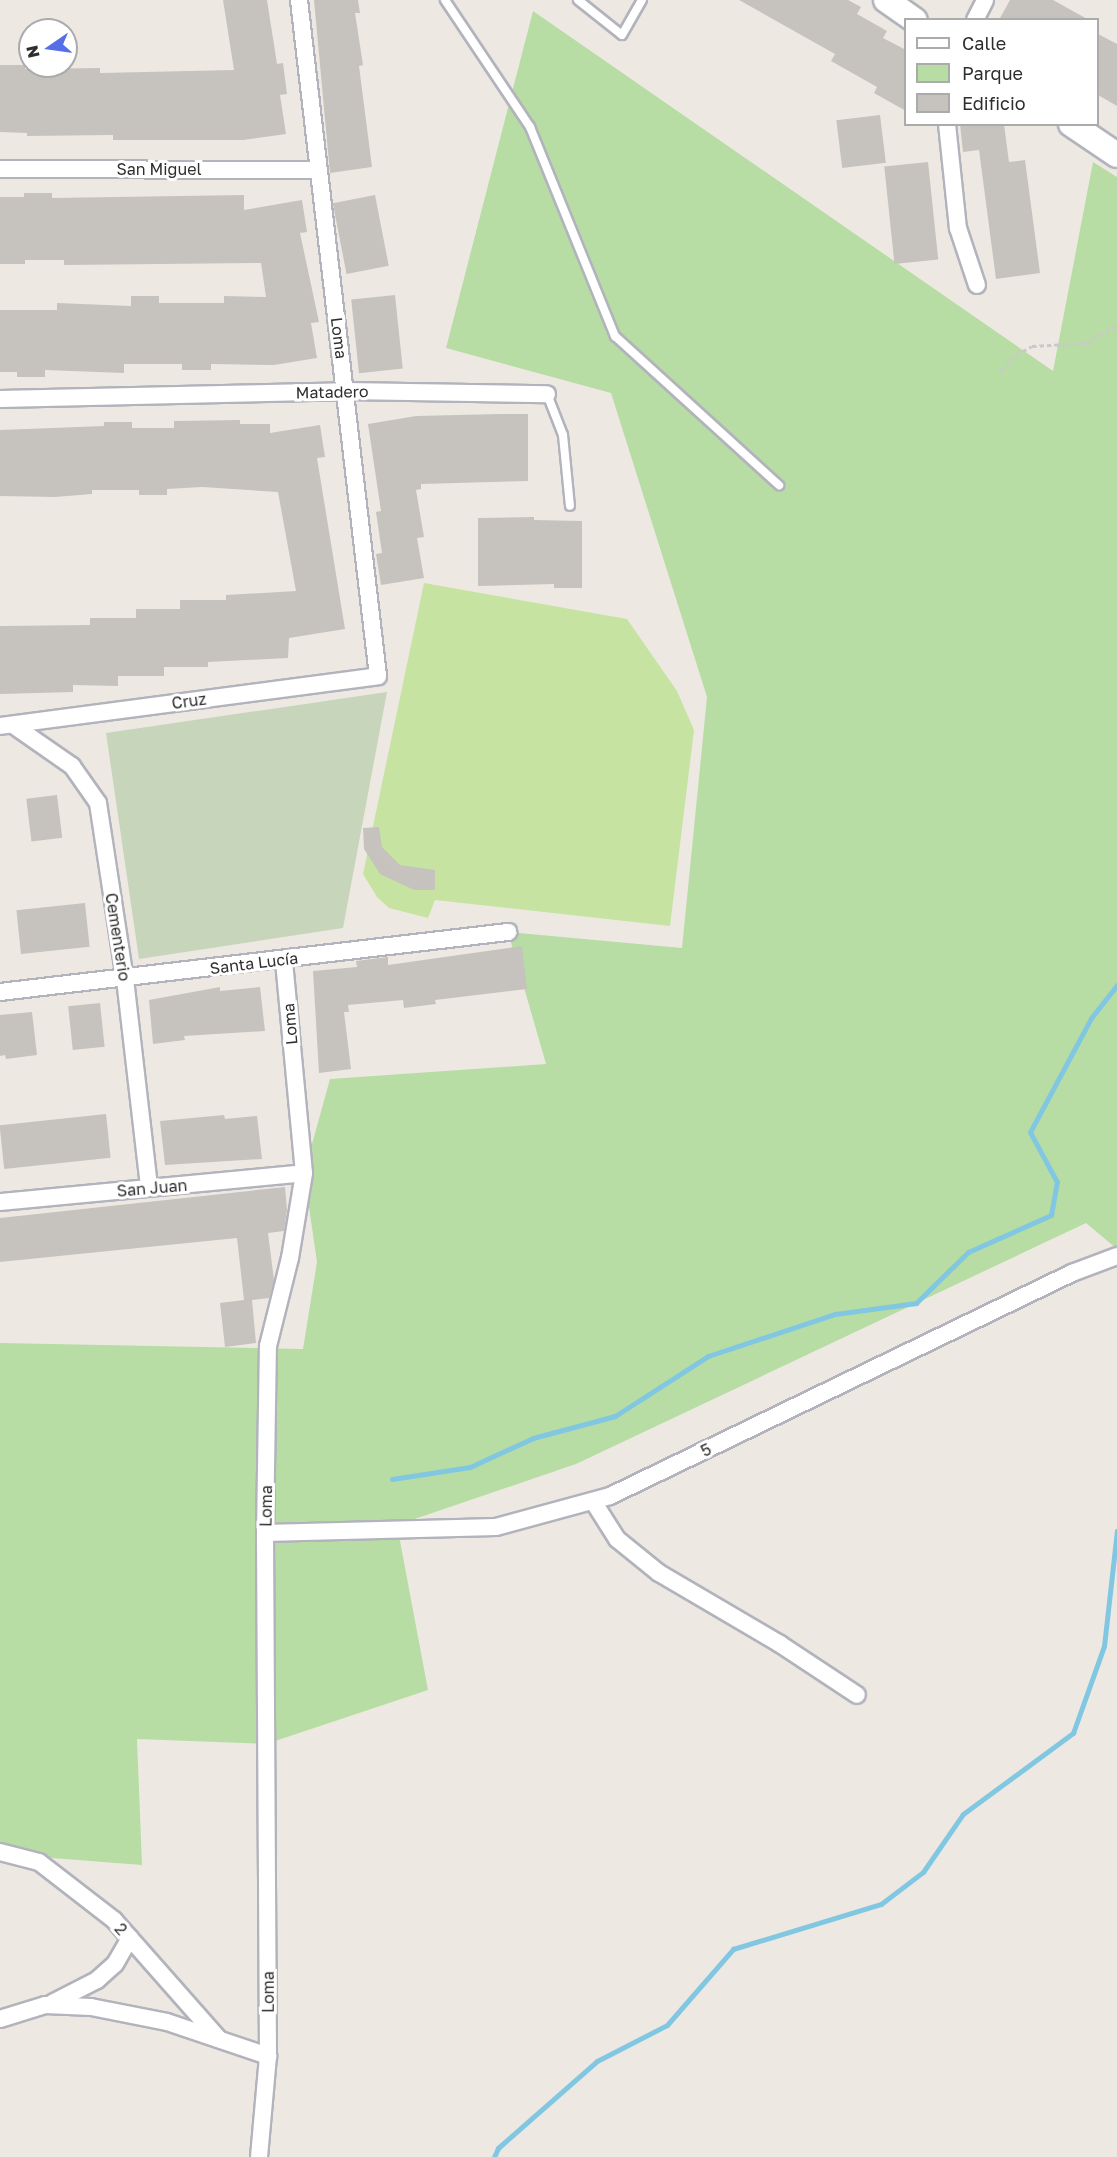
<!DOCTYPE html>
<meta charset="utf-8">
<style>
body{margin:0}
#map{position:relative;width:1117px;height:2157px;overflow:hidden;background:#ede9e2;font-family:"Golos Text",sans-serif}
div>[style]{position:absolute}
.green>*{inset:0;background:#b7dda5}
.cemetery>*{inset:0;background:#c7d5bb}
.pitch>*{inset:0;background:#c6e3a2}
.stream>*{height:5px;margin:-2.5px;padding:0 2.5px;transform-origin:2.5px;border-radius:2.5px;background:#82c7e2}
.building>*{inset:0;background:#c6c2be;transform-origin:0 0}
.path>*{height:3px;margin-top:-1.5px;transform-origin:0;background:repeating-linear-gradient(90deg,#c9c9c9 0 4.5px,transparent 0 7.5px)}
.roads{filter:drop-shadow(2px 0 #b2b3bc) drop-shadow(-2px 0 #b2b3bc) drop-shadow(0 2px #b2b3bc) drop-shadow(0 -2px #b2b3bc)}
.lane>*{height:8px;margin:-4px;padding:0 4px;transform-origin:4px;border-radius:4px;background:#fff}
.street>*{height:16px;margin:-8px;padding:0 8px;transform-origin:8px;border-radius:8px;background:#fff}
.secondary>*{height:24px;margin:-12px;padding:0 12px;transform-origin:12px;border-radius:12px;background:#fff}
span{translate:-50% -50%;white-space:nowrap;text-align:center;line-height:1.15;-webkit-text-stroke:6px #fff;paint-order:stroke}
.street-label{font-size:16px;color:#2e2e2e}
.legend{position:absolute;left:904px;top:18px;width:195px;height:108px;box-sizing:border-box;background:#fff;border:2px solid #ababab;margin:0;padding:8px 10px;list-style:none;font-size:18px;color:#2e2e2e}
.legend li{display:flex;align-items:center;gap:12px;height:30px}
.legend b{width:30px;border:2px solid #ababab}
.north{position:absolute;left:18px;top:18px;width:60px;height:60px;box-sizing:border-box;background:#fff;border:2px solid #ababab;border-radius:50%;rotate:257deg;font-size:16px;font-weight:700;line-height:24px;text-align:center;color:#2e2e2e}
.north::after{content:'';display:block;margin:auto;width:21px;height:27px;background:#566ee6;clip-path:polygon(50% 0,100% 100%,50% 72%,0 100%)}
</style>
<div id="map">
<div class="green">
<i style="clip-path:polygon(533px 11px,1053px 371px,1093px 162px,1117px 177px,1117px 1249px,1086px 1223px,576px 1464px,397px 1525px,428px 1690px,266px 1744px,137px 1739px,142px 1865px,0 1854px,0 1343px,303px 1349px,317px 1262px,304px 1173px,330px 1079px,546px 1064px,508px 932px,682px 948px,707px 697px,611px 393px,446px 348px)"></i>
</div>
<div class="cemetery">
<i style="clip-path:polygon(387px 692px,343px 928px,139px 959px,106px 733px)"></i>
</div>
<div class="pitch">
<i style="clip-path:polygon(424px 583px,627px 619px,677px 691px,694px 730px,670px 926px,435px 900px,428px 918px,389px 908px,377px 897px,363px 874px)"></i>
</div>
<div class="stream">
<i style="left:392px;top:1479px;width:79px;rotate:-8.7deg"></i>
<i style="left:470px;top:1467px;width:69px;rotate:-24.7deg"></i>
<i style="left:533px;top:1438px;width:85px;rotate:-15deg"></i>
<i style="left:615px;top:1416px;width:111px;rotate:-32.8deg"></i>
<i style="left:708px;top:1356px;width:134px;rotate:-18.3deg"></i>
<i style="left:835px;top:1314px;width:82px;rotate:-7.7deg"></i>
<i style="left:916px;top:1303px;width:73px;rotate:-44.4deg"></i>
<i style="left:968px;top:1252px;width:91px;rotate:-24deg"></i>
<i style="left:1051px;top:1215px;width:34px;rotate:-80deg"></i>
<i style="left:1057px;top:1182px;width:57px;rotate:-118.4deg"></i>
<i style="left:1030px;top:1132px;width:129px;rotate:-61.8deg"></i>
<i style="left:1091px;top:1018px;width:42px;rotate:-51.8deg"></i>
<i style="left:494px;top:2157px;width:10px;rotate:-66deg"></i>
<i style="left:498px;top:2148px;width:132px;rotate:-41.3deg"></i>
<i style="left:597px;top:2061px;width:79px;rotate:-27.2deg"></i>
<i style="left:667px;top:2025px;width:101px;rotate:-49deg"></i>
<i style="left:733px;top:1949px;width:155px;rotate:-16.9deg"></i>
<i style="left:881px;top:1904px;width:53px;rotate:-37.3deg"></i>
<i style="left:923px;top:1872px;width:70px;rotate:-55.4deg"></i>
<i style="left:963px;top:1814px;width:137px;rotate:-36.4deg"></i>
<i style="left:1073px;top:1733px;width:92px;rotate:-70.4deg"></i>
<i style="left:1104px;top:1646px;width:116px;rotate:-83.6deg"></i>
</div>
<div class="building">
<i style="clip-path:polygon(223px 0,267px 0,277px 64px,283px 63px,287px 94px,280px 95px,286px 134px,243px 140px,113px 140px,113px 135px,27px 136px,27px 133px,0 132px,0 65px,25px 65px,25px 69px,100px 68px,100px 73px,234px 70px)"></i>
<i style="clip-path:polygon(314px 0,358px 0,360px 13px,355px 13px,363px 65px,359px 66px,372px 167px,330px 173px)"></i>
<i style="clip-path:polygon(739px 0,848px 0,861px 7px,857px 14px,887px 31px,883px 38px,906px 50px,906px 111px,874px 93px,877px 87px,831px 61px,835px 54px)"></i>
<i style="clip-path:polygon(1010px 0,1053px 0,1089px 20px,999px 20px)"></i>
<i style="clip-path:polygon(1098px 34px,1117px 44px,1117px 106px,1098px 95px)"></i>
<i style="left:880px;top:115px;width:48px;height:44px;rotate:83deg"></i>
<i style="clip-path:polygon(960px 124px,1004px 124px,1009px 162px,1025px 160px,1040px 273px,996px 279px,979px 150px,963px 152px)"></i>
<i style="left:928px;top:162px;width:98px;height:44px;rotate:84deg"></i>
<i style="clip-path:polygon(24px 193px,52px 193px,52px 198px,244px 195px,244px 210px,302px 200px,307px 232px,300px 233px,319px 322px,311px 323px,317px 358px,274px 365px,211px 364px,211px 370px,182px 370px,182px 364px,124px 364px,124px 373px,45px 370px,45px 377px,17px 377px,17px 372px,0 372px,0 310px,57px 310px,57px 303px,131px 306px,131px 296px,159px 296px,159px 303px,224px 303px,224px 296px,266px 297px,261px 263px,64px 265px,64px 260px,25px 260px,25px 264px,0 264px,0 197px,24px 197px)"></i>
<i style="left:375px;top:195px;width:72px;height:43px;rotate:79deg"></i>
<i style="left:395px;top:295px;width:74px;height:44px;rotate:84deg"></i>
<i style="clip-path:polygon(500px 414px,528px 414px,528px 481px,421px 484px,421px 489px,416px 490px,424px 537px,417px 538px,424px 578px,381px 585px,376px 554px,382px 553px,376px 512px,381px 511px,368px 424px,416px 416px)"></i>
<i style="clip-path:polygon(240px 420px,240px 424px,270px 424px,270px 433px,320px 425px,325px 457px,317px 458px,345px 629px,289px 638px,288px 658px,208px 662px,208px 667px,164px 667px,164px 676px,118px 676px,118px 686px,73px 685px,73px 692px,0 694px,0 626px,90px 625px,90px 618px,136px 618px,136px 609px,180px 609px,180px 600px,226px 600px,226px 595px,296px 591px,278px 492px,202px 487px,167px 489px,167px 495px,139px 495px,139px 490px,92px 490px,92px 494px,55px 497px,0 496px,0 430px,104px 426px,104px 422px,132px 422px,132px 428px,174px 428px,174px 421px)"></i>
<i style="clip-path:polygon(534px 517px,534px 520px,582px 521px,582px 588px,554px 588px,554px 584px,478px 586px,478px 518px)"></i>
<i style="left:57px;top:795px;width:43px;height:31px;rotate:83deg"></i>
<i style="clip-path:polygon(379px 827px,382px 847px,400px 865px,435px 870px,435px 890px,414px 890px,380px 874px,364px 849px,363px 828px)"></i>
<i style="left:85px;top:903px;width:44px;height:69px;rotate:84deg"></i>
<i style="clip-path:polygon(522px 946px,527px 989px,435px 1000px,436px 1004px,404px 1008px,403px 1000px,348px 1005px,349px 1012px,344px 1012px,351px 1069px,319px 1073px,313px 971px,357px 967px,356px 961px,388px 957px,388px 965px)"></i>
<i style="clip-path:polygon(220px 987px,220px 991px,260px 987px,265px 1031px,184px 1036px,185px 1040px,153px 1044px,149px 1000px)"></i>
<i style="left:100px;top:1003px;width:44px;height:32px;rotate:84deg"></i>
<i style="clip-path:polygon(32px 1012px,37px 1055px,6px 1059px,5px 1055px,0 1056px,0 1015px)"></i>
<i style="left:106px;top:1114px;width:44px;height:107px;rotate:84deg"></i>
<i style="clip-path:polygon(224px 1115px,225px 1119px,257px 1116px,262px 1159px,165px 1165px,160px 1121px)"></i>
<i style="clip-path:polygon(285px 1187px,287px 1210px,284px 1231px,268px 1233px,274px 1280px,269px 1298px,252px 1300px,256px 1343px,225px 1347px,220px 1303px,244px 1300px,237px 1238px,0 1262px,0 1218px)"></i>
</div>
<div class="path">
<i style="left:1001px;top:371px;width:22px;rotate:-47deg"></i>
<i style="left:1016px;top:355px;width:18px;rotate:-29deg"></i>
<i style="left:1032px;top:346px;width:54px;rotate:-3.2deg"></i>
<i style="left:1086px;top:343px;width:36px;rotate:-30deg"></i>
</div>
<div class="roads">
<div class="lane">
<i style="left:445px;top:0;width:153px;rotate:56.2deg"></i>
<i style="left:530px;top:127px;width:226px;rotate:67.9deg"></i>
<i style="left:615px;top:336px;width:222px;rotate:42.3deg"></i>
<i style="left:578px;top:0;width:56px;rotate:38.5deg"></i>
<i style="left:622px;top:35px;width:40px;rotate:-60.3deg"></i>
<i style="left:547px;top:394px;width:44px;rotate:68.7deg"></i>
<i style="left:563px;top:435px;width:71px;rotate:84.4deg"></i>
</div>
<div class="street">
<i style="left:975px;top:20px;width:22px;rotate:-63deg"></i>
<i style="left:947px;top:124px;width:105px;rotate:84deg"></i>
<i style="left:958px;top:228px;width:60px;rotate:71.6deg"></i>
<i style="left:0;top:169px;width:317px;rotate:0.2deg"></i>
<i style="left:0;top:399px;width:346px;rotate:-1.3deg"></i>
<i style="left:346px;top:391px;width:201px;rotate:0.9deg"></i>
<i style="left:13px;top:725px;width:72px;rotate:34.8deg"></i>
<i style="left:72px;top:766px;width:45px;rotate:54.9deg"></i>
<i style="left:98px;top:803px;width:178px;rotate:81.3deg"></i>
<i style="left:125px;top:979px;width:210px;rotate:83.4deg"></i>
<i style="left:0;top:726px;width:381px;rotate:-7.5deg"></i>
<i style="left:378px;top:676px;width:681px;rotate:-96.67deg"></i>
<i style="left:0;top:992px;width:512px;rotate:-6.74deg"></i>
<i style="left:0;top:1202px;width:305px;rotate:-5.4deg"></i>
<i style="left:593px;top:1501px;width:45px;rotate:57.7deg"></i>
<i style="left:617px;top:1539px;width:54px;rotate:39deg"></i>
<i style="left:659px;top:1573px;width:140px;rotate:30.4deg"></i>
<i style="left:780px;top:1644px;width:92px;rotate:33.5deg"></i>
<i style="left:265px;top:1533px;width:231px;rotate:-1.5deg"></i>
<i style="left:496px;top:1527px;width:118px;rotate:-15.2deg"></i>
<i style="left:610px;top:1496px;width:513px;rotate:-25.77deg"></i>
<i style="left:1072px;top:1273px;width:48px;rotate:-20.7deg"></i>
<i style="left:0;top:1852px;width:40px;rotate:14.4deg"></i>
<i style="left:39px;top:1862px;width:95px;rotate:37.7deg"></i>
<i style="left:114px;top:1920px;width:159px;rotate:48.6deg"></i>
<i style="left:52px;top:2003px;width:51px;rotate:-27.1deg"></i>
<i style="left:97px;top:1980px;width:24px;rotate:-42deg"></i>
<i style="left:115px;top:1964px;width:30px;rotate:-60deg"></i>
<i style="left:0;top:2019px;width:47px;rotate:-17.3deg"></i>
<i style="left:45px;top:2005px;width:46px;rotate:2.5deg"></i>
<i style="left:91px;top:2007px;width:77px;rotate:11.2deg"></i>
<i style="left:167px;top:2022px;width:107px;rotate:18.6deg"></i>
<i style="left:259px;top:2157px;width:101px;rotate:-84.9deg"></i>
<i style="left:268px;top:2056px;width:523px;rotate:-90.33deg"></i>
<i style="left:265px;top:1533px;width:187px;rotate:-89.1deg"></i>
<i style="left:268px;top:1346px;width:91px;rotate:-76deg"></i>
<i style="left:290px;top:1258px;width:86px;rotate:-80.6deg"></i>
<i style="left:304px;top:1173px;width:214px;rotate:-95.4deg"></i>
</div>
<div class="secondary">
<i style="left:886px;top:0;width:35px;rotate:35deg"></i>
<i style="left:1071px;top:124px;width:55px;rotate:34deg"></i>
</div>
</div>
<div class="street-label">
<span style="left:159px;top:169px">San Miguel</span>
<span style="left:339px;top:338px;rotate:83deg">Loma</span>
<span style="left:332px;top:392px;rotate:-1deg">Matadero</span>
<span style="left:189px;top:701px;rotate:-8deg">Cruz</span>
<span style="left:118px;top:937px;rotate:81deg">Cementerio</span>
<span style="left:254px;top:963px;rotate:-7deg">Santa Lucía</span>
<span style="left:290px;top:1024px;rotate:-95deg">Loma</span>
<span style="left:152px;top:1188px;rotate:-5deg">San Juan</span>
<span style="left:706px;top:1450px;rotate:-26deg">5</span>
<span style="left:266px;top:1506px;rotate:-89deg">Loma</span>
<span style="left:121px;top:1929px;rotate:48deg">2</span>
<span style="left:268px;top:1992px;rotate:-90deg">Loma</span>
</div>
<ul class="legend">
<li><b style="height:8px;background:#fff"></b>Calle</li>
<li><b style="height:16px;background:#b7dda5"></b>Parque</li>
<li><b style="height:16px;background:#c6c2be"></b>Edificio</li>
</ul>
<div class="north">N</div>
</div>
